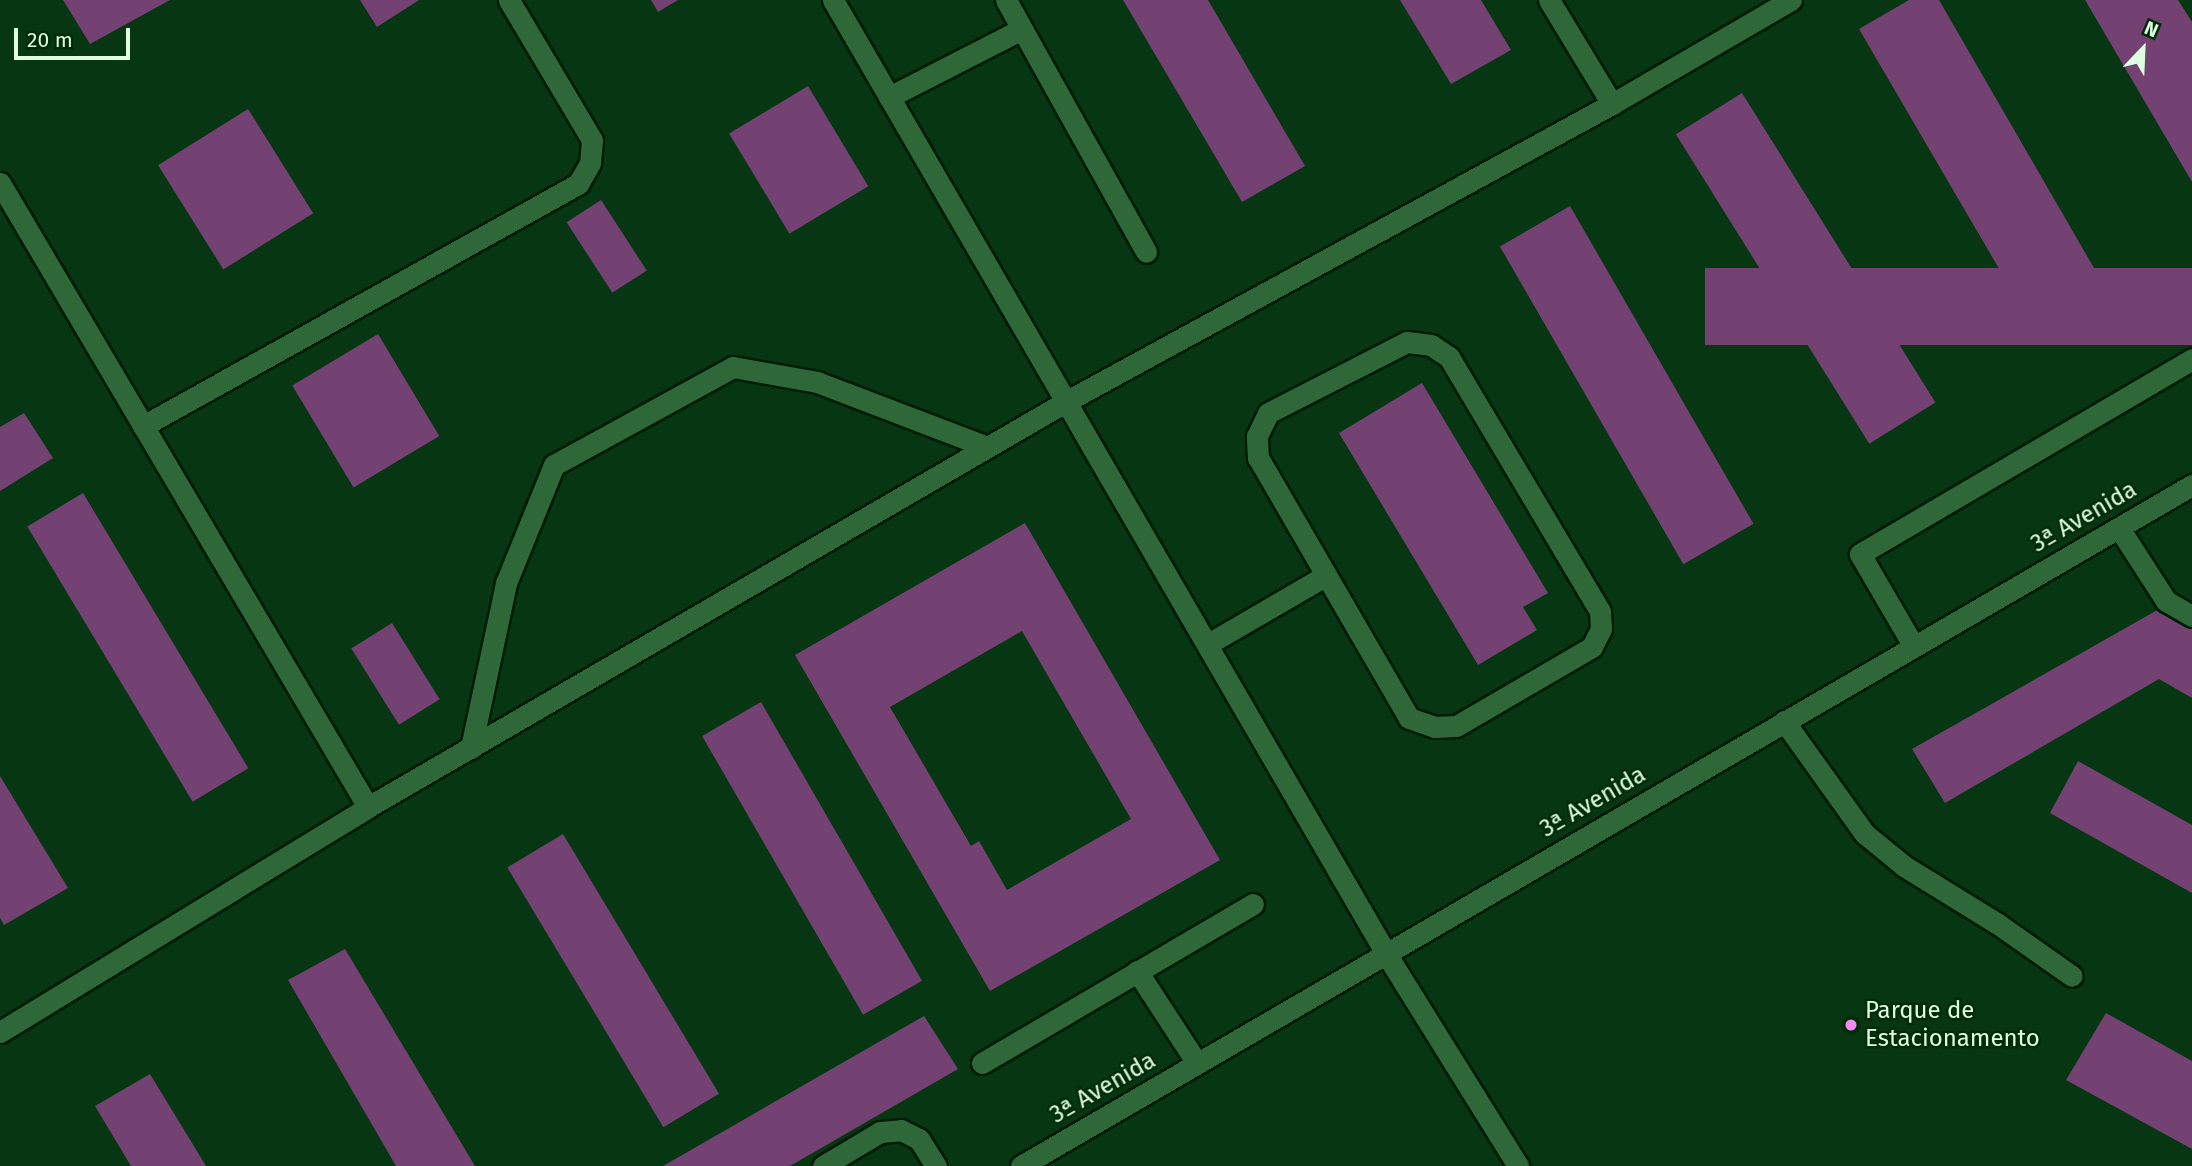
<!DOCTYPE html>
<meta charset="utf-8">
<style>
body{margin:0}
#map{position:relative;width:2192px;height:1166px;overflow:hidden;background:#073613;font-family:"Fira Sans",sans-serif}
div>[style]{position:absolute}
.building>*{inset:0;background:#734172;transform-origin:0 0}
.roads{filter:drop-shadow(2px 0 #001b04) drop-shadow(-2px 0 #001b04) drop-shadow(0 2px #001b04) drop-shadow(0 -2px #001b04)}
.lane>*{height:21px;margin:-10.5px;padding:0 10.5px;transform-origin:10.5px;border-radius:10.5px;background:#2e6838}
.street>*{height:21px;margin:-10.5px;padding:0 10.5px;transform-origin:10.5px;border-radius:10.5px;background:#2e6838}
.dots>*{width:19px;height:19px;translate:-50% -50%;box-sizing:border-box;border:4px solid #002c09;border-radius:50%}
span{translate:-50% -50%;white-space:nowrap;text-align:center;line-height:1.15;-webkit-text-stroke:5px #002c09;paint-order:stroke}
.street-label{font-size:24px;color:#defde1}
.poi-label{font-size:24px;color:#defde1}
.left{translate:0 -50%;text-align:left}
.north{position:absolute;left:2108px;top:14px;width:70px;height:70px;-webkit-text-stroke:5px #002c09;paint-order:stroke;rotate:23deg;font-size:19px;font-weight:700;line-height:28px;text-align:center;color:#defde1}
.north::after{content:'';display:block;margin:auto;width:24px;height:32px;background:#defde1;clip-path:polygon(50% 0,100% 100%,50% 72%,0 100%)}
.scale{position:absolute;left:14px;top:28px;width:116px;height:32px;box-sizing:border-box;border:4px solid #defde1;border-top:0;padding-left:9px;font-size:21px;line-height:24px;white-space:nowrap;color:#defde1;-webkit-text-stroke:5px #002c09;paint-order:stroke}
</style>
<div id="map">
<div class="building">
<i style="clip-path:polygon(63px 0,170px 0,90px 44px)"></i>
<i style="clip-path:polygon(360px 0,419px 0,377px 27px)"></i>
<i style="clip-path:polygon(651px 0,678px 0,658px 12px)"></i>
<i style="clip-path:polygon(1123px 0,1208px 0,1305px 166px,1242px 202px)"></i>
<i style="clip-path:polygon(1400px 0,1481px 0,1511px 50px,1451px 84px)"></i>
<i style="clip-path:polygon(1909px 0,1939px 0,2105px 287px,2036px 332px,1859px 29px)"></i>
<i style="clip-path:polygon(2085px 0,2178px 0,2192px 22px,2192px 182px)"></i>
<i style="left:808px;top:86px;width:117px;height:92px;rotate:59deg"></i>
<i style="left:1742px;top:93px;width:365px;height:78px;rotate:58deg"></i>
<i style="left:248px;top:109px;width:123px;height:106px;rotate:58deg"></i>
<i style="left:601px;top:200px;width:84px;height:41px;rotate:57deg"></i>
<i style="left:1570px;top:206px;width:367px;height:81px;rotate:60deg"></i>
<i style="left:2192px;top:268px;width:77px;height:487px;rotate:90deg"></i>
<i style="left:378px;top:334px;width:119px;height:100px;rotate:59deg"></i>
<i style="clip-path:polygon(1422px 383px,1548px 593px,1523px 607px,1537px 630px,1478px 665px,1339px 433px)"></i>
<i style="clip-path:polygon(24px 413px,53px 458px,0 491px,0 427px)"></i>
<i style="left:83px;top:493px;width:321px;height:65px;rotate:59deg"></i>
<i style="clip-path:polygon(evenodd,1025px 523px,1220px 860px,990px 991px,795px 655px,1025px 523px,1022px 631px,1131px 819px,1007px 890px,979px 841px,971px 846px,890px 707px,1022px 631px)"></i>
<i style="clip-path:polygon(2161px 608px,2192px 625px,2192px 698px,2159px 679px,1945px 803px,1912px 749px)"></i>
<i style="left:392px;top:623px;width:90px;height:48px;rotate:58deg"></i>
<i style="left:761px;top:702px;width:322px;height:68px;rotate:60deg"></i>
<i style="clip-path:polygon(2078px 761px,2192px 825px,2192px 893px,2050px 813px)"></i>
<i style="clip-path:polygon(0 776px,68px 888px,4px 925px,0 918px)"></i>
<i style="left:563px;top:834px;width:303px;height:65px;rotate:59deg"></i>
<i style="clip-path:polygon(345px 949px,475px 1166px,396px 1166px,288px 980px)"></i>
<i style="clip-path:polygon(2106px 1013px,2192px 1061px,2192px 1149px,2066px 1080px)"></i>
<i style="clip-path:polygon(924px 1016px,958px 1069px,790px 1166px,663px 1166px)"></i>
<i style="clip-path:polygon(150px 1074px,206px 1166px,131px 1166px,95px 1106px)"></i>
</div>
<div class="roads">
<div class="lane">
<i style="left:1006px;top:0;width:288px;rotate:60.9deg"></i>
<i style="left:889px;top:97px;width:149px;rotate:-27.1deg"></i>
<i style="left:1407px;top:342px;width:24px;rotate:7deg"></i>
<i style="left:1431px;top:345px;width:22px;rotate:34deg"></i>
<i style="left:1449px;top:357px;width:295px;rotate:59.3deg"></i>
<i style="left:1600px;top:611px;width:18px;rotate:87deg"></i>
<i style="left:1601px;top:629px;width:20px;rotate:117deg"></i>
<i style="left:1592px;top:647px;width:157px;rotate:149.8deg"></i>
<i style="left:1456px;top:726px;width:21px;rotate:177deg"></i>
<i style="left:1435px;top:727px;width:28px;rotate:-161deg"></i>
<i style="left:1409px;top:718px;width:301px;rotate:-120.1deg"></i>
<i style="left:1258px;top:458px;width:22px;rotate:-93deg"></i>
<i style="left:1257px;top:436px;width:25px;rotate:-64deg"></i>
<i style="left:1268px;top:413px;width:156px;rotate:-27.1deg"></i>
<i style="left:2119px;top:528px;width:87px;rotate:57.2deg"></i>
<i style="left:2166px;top:601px;width:30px;rotate:30deg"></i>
<i style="left:1208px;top:644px;width:135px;rotate:-30.2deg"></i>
<i style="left:1913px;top:645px;width:105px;rotate:-120.2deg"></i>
<i style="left:1860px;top:554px;width:385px;rotate:-30.4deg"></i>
<i style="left:1784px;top:721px;width:139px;rotate:54.4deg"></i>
<i style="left:1865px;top:834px;width:50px;rotate:39.4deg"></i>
<i style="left:1904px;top:866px;width:110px;rotate:31.7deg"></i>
<i style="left:1998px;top:924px;width:90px;rotate:35.1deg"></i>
<i style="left:471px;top:748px;width:169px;rotate:-78deg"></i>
<i style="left:506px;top:583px;width:127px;rotate:-67.9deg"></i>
<i style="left:554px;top:465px;width:204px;rotate:-28.7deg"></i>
<i style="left:733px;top:367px;width:85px;rotate:10.1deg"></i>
<i style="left:817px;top:382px;width:182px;rotate:20.9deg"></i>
<i style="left:1137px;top:971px;width:110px;rotate:56.9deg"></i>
<i style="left:982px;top:1063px;width:314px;rotate:-30.4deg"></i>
<i style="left:823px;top:1166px;width:66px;rotate:-30.8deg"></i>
<i style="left:880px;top:1132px;width:21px;rotate:-5deg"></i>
<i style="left:901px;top:1130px;width:20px;rotate:27deg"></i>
<i style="left:919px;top:1139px;width:32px;rotate:58deg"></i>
</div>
<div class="street">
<i style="left:833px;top:0;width:1100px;rotate:59.89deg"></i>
<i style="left:1385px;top:952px;width:252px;rotate:58.1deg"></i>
<i style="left:1549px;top:0;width:122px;rotate:58.8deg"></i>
<i style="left:0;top:183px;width:724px;rotate:59.47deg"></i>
<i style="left:143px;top:426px;width:498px;rotate:-29.1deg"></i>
<i style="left:578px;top:184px;width:24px;rotate:-60deg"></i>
<i style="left:590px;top:163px;width:23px;rotate:-85deg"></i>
<i style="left:592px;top:140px;width:163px;rotate:-120.7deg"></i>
<i style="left:0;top:1032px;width:431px;rotate:-31.4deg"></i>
<i style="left:368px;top:807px;width:808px;rotate:-30.15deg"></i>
<i style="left:1067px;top:401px;width:621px;rotate:-28.59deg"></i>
<i style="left:1612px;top:104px;width:207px;rotate:-30.2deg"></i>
<i style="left:1021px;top:1166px;width:1355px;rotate:-30.18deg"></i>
</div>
</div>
<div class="dots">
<i style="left:1851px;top:1025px;background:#f38af2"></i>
</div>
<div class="street-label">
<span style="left:2084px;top:517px;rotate:-30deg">3ª Avenida</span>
<span style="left:1593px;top:802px;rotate:-30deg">3ª Avenida</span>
<span style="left:1103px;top:1088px;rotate:-30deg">3ª Avenida</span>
</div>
<div class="poi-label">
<span class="left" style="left:1865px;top:1025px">Parque de<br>Estacionamento</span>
</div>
<div class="north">N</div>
<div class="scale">20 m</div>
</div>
